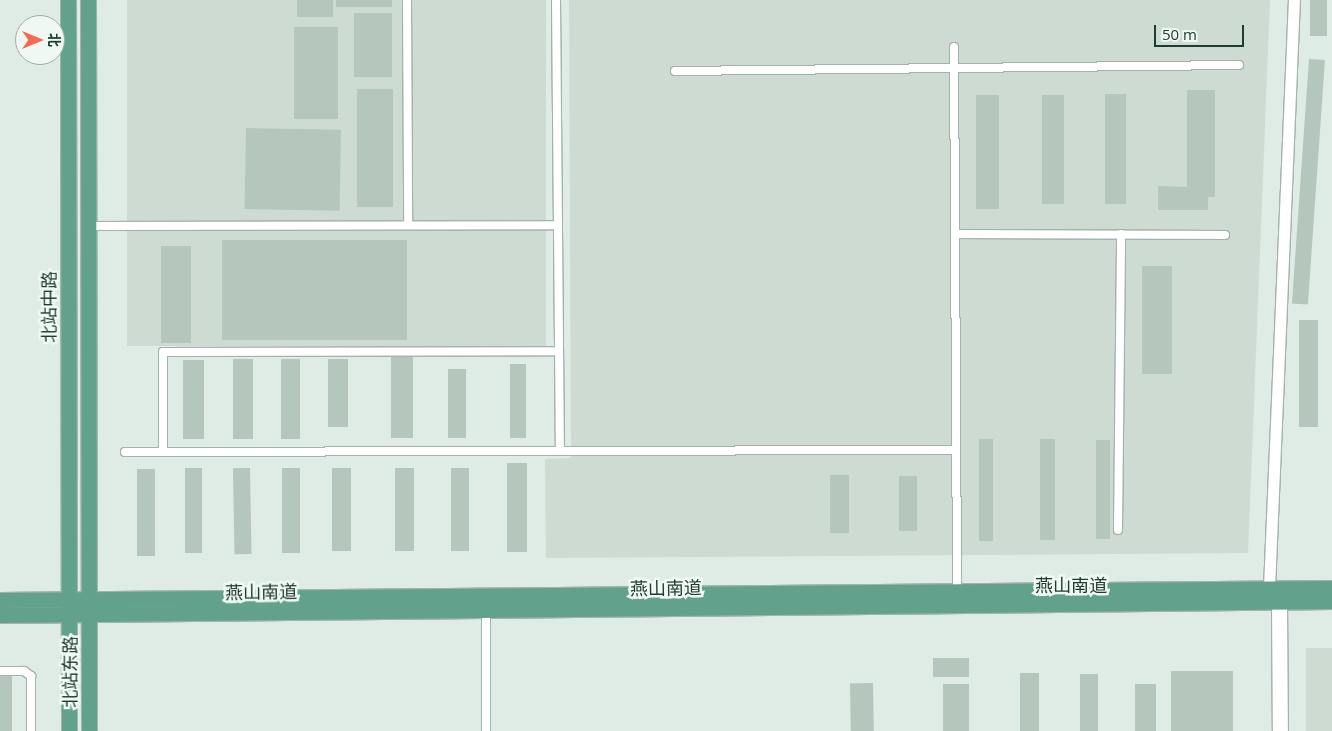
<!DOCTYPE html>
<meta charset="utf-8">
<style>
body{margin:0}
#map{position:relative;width:1332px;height:731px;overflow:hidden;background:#dfebe5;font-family:"Open Sans","Noto Sans SC",sans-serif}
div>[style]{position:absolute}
.built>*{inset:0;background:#cddbd3;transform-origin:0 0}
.building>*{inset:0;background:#b5c6bd;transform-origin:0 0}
.roads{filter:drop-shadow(1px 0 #a2b3ab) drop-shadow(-1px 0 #a2b3ab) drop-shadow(0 1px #a2b3ab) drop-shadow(0 -1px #a2b3ab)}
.service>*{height:8px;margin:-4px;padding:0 4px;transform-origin:4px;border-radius:4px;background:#fff}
.pedestrian>*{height:11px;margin:-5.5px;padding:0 5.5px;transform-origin:5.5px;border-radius:5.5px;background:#fff}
.minor>*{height:15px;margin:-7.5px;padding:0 7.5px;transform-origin:7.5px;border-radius:7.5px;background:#fff}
.primary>*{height:15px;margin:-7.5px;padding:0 7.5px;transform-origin:7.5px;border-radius:7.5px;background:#62a28c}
span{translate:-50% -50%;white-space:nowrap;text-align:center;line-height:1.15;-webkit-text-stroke:5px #f0f8f3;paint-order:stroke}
.street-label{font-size:18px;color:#203c31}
.north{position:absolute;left:15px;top:15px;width:50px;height:50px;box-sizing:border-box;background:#f0f8f3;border:1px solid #9dada5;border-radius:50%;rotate:90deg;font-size:14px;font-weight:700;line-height:20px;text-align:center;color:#203c31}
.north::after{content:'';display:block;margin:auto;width:18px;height:22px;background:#f66a52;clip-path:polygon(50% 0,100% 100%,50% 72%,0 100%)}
.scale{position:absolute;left:1154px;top:25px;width:90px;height:22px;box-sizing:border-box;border:2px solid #203c31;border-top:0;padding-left:6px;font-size:15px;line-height:18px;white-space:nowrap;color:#203c31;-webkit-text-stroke:4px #f0f8f3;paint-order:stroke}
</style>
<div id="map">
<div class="built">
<i style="left:127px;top:0;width:419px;height:346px"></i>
<i style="clip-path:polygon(569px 0,1270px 0,1248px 553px,546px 558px,545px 459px,571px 458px)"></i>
<i style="left:1332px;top:648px;width:83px;height:26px;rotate:90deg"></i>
</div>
<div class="building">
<i style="left:297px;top:0;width:36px;height:17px"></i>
<i style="left:336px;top:0;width:56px;height:7px"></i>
<i style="left:1310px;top:0;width:17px;height:36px"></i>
<i style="left:354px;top:13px;width:38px;height:64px"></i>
<i style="left:294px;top:27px;width:44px;height:92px"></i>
<i style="left:1309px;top:59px;width:16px;height:245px;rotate:4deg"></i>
<i style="left:357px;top:89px;width:36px;height:118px"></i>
<i style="clip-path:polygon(1187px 90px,1215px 90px,1215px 197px,1208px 197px,1208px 210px,1158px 210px,1158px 186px,1187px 187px)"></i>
<i style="left:1105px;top:94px;width:21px;height:110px"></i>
<i style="left:976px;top:95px;width:23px;height:114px"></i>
<i style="left:1042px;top:95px;width:22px;height:109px"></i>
<i style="left:246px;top:128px;width:95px;height:81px;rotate:1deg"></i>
<i style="left:222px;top:240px;width:185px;height:100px"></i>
<i style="left:161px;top:246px;width:30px;height:97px"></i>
<i style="left:1142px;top:266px;width:30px;height:108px"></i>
<i style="left:1299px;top:320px;width:19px;height:107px"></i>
<i style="left:391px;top:357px;width:22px;height:81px"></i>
<i style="left:233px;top:359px;width:20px;height:80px"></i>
<i style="left:281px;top:359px;width:19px;height:80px"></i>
<i style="left:328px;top:359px;width:20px;height:68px"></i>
<i style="left:183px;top:360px;width:21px;height:79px"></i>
<i style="left:510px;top:364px;width:16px;height:74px"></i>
<i style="left:448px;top:369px;width:18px;height:69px"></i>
<i style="left:979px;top:439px;width:14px;height:102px"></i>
<i style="left:1040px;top:439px;width:15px;height:101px"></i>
<i style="left:1096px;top:440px;width:14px;height:99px"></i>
<i style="left:507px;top:463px;width:20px;height:89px"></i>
<i style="left:202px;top:468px;width:85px;height:17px;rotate:90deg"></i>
<i style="left:250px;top:468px;width:86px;height:17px;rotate:89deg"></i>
<i style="left:282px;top:468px;width:18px;height:85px"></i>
<i style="left:332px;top:468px;width:19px;height:83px"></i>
<i style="left:395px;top:468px;width:19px;height:83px"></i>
<i style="left:451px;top:468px;width:18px;height:83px"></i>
<i style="left:137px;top:469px;width:18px;height:87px"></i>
<i style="left:830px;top:475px;width:19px;height:58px"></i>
<i style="left:899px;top:476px;width:18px;height:55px"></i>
<i style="left:933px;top:658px;width:36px;height:19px"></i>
<i style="left:1171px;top:671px;width:62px;height:60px"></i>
<i style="left:1020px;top:673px;width:19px;height:58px"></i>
<i style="left:1080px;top:674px;width:18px;height:57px"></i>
<i style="left:0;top:676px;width:12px;height:55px"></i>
<i style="left:873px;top:683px;width:48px;height:23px;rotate:89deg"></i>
<i style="left:943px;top:684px;width:26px;height:47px"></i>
<i style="left:1135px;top:684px;width:21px;height:47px"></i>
</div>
<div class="roads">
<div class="service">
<i style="left:407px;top:0;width:225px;rotate:89.7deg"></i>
<i style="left:556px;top:0;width:450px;rotate:89.5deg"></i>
<i style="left:954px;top:47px;width:544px;rotate:89.68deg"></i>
<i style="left:675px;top:71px;width:564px;rotate:-0.61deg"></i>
<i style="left:87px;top:226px;width:470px;rotate:-0.1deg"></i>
<i style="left:955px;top:234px;width:270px;rotate:0.2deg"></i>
<i style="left:125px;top:452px;width:831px;rotate:-0.14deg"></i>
<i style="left:163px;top:452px;width:100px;rotate:-90deg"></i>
<i style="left:163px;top:352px;width:396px;rotate:-0.1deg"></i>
<i style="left:1118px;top:530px;width:296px;rotate:-89.4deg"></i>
<i style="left:0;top:671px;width:24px"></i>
<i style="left:24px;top:671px;width:9px;rotate:36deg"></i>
<i style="left:31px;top:676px;width:55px;rotate:90deg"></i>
<i style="left:486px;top:731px;width:122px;rotate:-90deg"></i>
</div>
<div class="pedestrian">
<i style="left:1269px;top:588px;width:589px;rotate:-87.57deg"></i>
</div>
<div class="minor">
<i style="left:1279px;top:602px;width:129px;rotate:89.6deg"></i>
</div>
<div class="primary">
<i style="left:68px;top:0;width:731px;rotate:89.92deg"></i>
<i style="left:88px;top:0;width:731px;rotate:89.92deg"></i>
<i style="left:0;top:600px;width:1332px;rotate:-0.52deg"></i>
<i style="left:0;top:615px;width:1332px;rotate:-0.6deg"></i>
</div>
</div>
<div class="street-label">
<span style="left:49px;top:307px;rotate:-90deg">北站中路</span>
<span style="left:1071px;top:585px">燕山南道</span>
<span style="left:666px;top:588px;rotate:-1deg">燕山南道</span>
<span style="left:261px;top:592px;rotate:-1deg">燕山南道</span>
<span style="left:70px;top:672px;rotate:-90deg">北站东路</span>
</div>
<div class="north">北</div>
<div class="scale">50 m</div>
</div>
